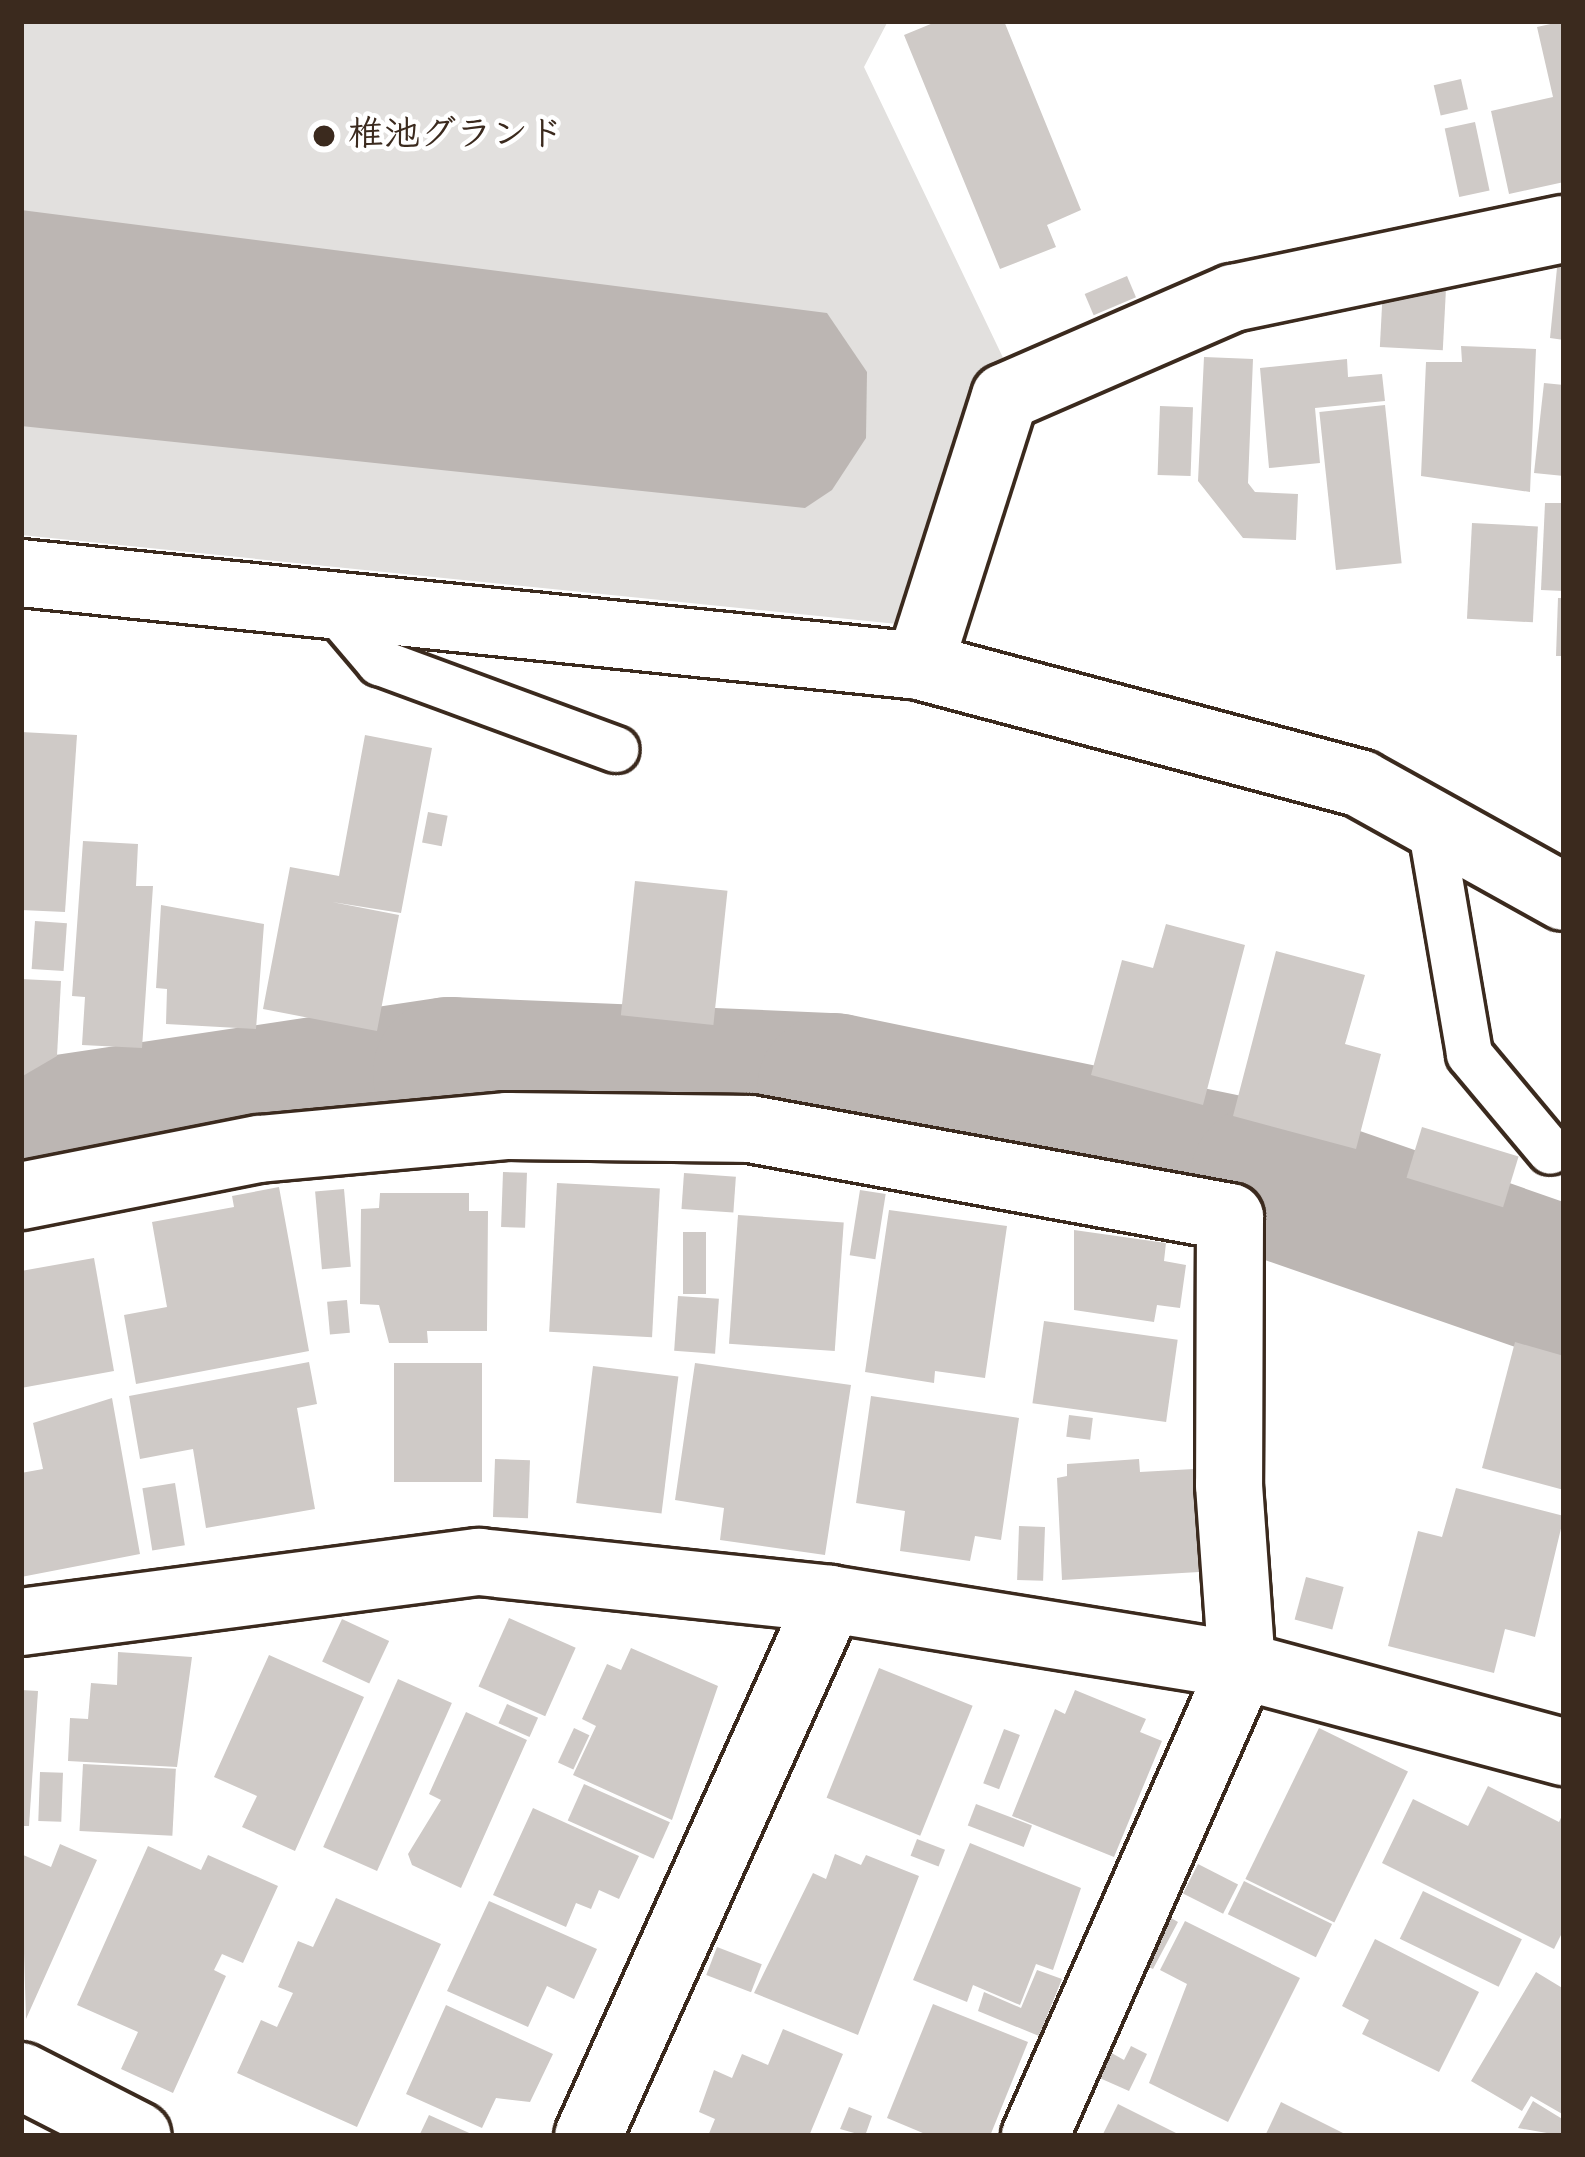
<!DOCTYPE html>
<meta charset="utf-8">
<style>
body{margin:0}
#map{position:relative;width:1585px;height:2157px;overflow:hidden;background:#fff;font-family:Mynerve,"Klee One",sans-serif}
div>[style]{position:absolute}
.green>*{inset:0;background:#e2e0de}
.water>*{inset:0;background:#bcb6b3}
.river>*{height:153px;margin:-76.5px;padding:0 76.5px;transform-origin:76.5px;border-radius:76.5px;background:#bcb6b3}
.building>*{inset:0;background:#cfcac7;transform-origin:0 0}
.roads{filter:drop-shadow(3px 0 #3b2a1e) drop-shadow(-3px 0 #3b2a1e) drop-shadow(0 3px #3b2a1e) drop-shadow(0 -3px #3b2a1e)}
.service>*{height:45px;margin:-22.5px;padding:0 22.5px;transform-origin:22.5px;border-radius:22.5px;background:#fff}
.minor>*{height:66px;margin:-33px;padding:0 33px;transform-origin:33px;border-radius:33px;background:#fff}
.dots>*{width:33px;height:33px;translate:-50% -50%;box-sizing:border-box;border:6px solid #fff;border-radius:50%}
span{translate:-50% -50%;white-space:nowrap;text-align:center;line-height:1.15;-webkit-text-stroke:9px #fff;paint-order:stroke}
.poi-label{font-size:36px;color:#3b2a1e;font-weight:700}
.left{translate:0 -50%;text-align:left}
.frame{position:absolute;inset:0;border:24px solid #3b2a1e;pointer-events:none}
</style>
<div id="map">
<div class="green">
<i style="clip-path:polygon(21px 21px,888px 21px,864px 67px,1007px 366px,907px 625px,21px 535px)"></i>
</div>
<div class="water">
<i style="clip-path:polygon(21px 210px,827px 313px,867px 372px,866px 438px,832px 490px,805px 508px,21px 426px)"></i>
</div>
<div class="river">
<i style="left:21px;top:1137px;width:433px;rotate:-8.5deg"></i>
<i style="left:449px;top:1073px;width:384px;rotate:2.4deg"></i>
<i style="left:833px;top:1089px;width:442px;rotate:11.7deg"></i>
<i style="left:1266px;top:1179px;width:316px;rotate:19.2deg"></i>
</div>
<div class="building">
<i style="clip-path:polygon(938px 21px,1004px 21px,1081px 210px,1047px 225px,1056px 247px,1000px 269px,904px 35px)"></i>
<i style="clip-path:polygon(1564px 21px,1564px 182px,1509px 194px,1491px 111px,1553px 97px,1537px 27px)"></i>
<i style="left:1461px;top:79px;width:31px;height:28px;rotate:77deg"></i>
<i style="left:1475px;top:122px;width:70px;height:31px;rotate:78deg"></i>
<i style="clip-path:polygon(1558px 258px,1564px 259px,1564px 340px,1550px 338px)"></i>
<i style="left:1127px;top:276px;width:23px;height:46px;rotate:67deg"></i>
<i style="left:1383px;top:287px;width:63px;height:60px;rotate:3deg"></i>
<i style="clip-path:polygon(1461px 346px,1536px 349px,1530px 492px,1421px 476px,1426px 362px,1462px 362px)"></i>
<i style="clip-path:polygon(1204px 357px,1253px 359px,1248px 483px,1255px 492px,1298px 494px,1296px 540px,1243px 538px,1198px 481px)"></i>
<i style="clip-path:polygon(1347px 359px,1348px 377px,1382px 374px,1385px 401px,1315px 408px,1320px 463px,1269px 468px,1260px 368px)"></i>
<i style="clip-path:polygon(1544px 383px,1564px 385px,1564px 476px,1534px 473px)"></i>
<i style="left:1385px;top:405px;width:159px;height:66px;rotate:84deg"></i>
<i style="left:1160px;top:406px;width:33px;height:69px;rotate:2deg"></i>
<i style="clip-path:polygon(1545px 503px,1564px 503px,1564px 591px,1541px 590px)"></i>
<i style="left:1472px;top:523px;width:66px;height:96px;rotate:3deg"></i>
<i style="clip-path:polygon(1558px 598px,1564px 598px,1564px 656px,1556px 656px)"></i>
<i style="clip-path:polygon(21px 732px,77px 735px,65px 912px,21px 910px)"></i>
<i style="clip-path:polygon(365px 735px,432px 748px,401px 913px,332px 902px,399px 915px,377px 1031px,263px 1009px,290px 867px,339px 876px)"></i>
<i style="left:428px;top:812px;width:20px;height:31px;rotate:11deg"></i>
<i style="clip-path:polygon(83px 841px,138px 844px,136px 886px,153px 886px,142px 1048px,82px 1045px,85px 997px,72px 996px)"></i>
<i style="left:635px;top:881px;width:93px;height:135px;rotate:6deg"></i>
<i style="clip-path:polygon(161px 905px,264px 924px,256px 1029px,166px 1024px,167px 989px,156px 988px)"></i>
<i style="left:35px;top:921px;width:32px;height:48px;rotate:4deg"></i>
<i style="clip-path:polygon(1166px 924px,1245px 945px,1203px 1105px,1091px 1075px,1122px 960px,1153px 968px)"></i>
<i style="clip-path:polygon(1276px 951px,1365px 975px,1345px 1044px,1381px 1054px,1356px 1149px,1233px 1116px)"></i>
<i style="clip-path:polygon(21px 979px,61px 981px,57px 1056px,21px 1077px)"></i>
<i style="left:1422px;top:1127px;width:101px;height:53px;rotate:17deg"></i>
<i style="left:503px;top:1172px;width:24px;height:55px;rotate:2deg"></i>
<i style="left:684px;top:1173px;width:52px;height:36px;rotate:4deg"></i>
<i style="left:557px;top:1183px;width:103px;height:149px;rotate:3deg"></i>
<i style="clip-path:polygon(279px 1187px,309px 1351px,136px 1384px,124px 1315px,167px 1307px,152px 1222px,234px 1207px,232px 1196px)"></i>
<i style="left:344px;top:1189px;width:78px;height:29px;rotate:85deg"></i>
<i style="left:860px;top:1190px;width:26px;height:66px;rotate:9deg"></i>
<i style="clip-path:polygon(380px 1193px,469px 1193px,469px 1211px,488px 1211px,487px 1331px,427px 1331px,428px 1343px,389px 1343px,379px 1305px,360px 1304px,361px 1209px,379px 1208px)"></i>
<i style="clip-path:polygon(889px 1210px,1007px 1226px,985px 1378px,935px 1371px,934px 1383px,865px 1372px)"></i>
<i style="left:738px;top:1215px;width:106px;height:129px;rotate:4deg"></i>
<i style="clip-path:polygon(1074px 1230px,1166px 1243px,1164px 1261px,1186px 1265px,1180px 1308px,1157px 1305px,1154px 1322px,1074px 1310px)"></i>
<i style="left:683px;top:1232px;width:23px;height:62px"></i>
<i style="clip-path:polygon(94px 1258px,114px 1371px,21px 1388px,21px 1271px)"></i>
<i style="left:678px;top:1296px;width:41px;height:55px;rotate:4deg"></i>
<i style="left:347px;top:1300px;width:33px;height:20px;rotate:85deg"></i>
<i style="left:1044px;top:1321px;width:135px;height:83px;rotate:8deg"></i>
<i style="clip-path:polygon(1515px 1342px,1564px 1356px,1564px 1490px,1482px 1468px)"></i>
<i style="clip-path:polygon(309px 1362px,317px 1404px,297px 1408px,315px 1509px,206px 1528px,193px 1449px,140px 1459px,129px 1396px)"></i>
<i style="left:394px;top:1363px;width:88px;height:119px"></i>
<i style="clip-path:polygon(695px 1363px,851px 1385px,825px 1555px,720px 1540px,724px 1508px,675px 1500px)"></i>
<i style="left:593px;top:1366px;width:86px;height:138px;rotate:7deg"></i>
<i style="clip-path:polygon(871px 1396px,1019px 1418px,1001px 1540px,975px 1536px,970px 1561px,900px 1551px,905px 1511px,856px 1503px)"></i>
<i style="clip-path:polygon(112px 1398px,140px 1554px,21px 1577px,21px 1473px,43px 1469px,33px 1423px)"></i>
<i style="left:1069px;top:1415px;width:24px;height:22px;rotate:7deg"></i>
<i style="left:495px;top:1459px;width:35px;height:58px;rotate:2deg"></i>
<i style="clip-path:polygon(1139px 1459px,1140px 1472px,1194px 1469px,1199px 1572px,1062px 1580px,1057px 1478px,1067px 1476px,1067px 1464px)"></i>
<i style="left:175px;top:1483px;width:63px;height:33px;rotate:81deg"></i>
<i style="clip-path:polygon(1456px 1488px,1564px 1516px,1535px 1637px,1505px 1629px,1494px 1673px,1388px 1646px,1418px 1531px,1442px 1537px)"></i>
<i style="left:1019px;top:1526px;width:26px;height:54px;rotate:2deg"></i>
<i style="left:1306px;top:1577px;width:39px;height:44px;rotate:15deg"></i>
<i style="left:509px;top:1618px;width:73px;height:75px;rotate:24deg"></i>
<i style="left:342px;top:1619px;width:52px;height:47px;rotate:25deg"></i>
<i style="clip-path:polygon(631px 1648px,718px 1686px,672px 1820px,573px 1775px,596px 1726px,582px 1719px,607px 1664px,621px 1670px)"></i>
<i style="clip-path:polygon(118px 1652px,192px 1657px,177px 1767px,68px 1761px,70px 1718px,88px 1719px,91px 1683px,117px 1685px)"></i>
<i style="clip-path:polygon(269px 1655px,364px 1697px,295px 1851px,242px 1827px,257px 1796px,214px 1777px)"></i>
<i style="left:879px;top:1668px;width:101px;height:140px;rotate:22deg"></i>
<i style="left:398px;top:1679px;width:59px;height:184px;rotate:24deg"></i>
<i style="clip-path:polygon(21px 1690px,38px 1691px,29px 1826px,21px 1826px)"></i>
<i style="clip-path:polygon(1075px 1690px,1146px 1719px,1140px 1732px,1162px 1741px,1114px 1857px,1012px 1816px,1055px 1709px,1065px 1714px)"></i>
<i style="left:507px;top:1704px;width:34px;height:21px;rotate:24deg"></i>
<i style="clip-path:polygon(466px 1712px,527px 1740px,461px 1888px,412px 1865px,408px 1854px,441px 1800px,429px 1794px)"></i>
<i style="left:574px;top:1728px;width:17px;height:38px;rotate:25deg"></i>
<i style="left:1319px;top:1728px;width:99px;height:168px;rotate:26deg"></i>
<i style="left:1004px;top:1729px;width:17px;height:58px;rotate:21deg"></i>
<i style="left:83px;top:1764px;width:93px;height:67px;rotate:3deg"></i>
<i style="left:40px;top:1772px;width:23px;height:49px;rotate:2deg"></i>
<i style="left:584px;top:1784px;width:94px;height:40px;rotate:24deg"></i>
<i style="clip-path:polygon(1488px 1786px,1559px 1822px,1564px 1811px,1564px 1929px,1554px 1949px,1382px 1863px,1413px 1799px,1468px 1826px)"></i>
<i style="left:976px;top:1804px;width:60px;height:23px;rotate:21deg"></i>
<i style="clip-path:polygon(533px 1808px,639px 1856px,619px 1899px,599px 1890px,591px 1909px,576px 1903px,566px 1927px,493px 1895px)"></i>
<i style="left:917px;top:1839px;width:30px;height:18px;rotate:21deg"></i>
<i style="clip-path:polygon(970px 1843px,1081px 1888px,1053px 1970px,1036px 1964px,1020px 2005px,973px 1985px,967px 2002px,913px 1980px)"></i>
<i style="clip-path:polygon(60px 1844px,97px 1860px,26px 2019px,21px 1854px,51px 1867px)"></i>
<i style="clip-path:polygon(148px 1846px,201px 1870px,208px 1855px,278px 1886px,243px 1963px,222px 1954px,214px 1970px,226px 1976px,173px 2093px,121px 2069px,138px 2032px,77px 2005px)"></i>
<i style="clip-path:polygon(835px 1854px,861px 1865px,866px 1855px,919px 1876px,858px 2035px,754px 1993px,813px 1873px,826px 1879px)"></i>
<i style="left:1198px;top:1864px;width:45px;height:33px;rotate:27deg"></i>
<i style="left:1244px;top:1881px;width:98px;height:37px;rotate:26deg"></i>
<i style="left:1423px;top:1891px;width:110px;height:53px;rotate:26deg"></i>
<i style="clip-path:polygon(336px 1898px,441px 1944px,357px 2127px,237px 2073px,261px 2020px,277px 2027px,293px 1993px,278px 1987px,298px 1941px,313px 1947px)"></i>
<i style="clip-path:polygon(489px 1901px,597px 1949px,574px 1999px,547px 1986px,528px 2027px,447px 1991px)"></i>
<i style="clip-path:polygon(1166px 1915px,1178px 1922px,1153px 1969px,1142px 1964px)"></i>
<i style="clip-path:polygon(1185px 1921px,1300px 1978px,1228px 2122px,1149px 2083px,1187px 1984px,1160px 1970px)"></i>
<i style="clip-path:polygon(1375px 1939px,1479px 1992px,1439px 2072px,1362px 2034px,1369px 2020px,1342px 2006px)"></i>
<i style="left:717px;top:1947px;width:48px;height:30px;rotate:21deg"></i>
<i style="clip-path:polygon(1037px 1970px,1062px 1979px,1039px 2036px,978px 2011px,984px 1992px,1021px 2008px)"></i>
<i style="clip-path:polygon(1536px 1972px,1564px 1989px,1564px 2115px,1531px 2096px,1522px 2111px,1471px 2081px)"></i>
<i style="clip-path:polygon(933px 2004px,1028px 2042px,990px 2136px,930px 2136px,887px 2118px)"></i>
<i style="clip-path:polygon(446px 2005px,553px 2054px,530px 2102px,496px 2098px,482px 2128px,406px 2094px)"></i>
<i style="clip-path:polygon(783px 2029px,843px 2054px,809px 2136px,708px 2136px,715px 2119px,699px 2112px,714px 2070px,732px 2078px,742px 2054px,768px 2065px)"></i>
<i style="clip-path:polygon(1131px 2046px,1147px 2054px,1129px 2091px,1095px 2076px,1108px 2051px,1124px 2060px)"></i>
<i style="clip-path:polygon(1533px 2101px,1564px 2120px,1564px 2136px,1518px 2128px)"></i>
<i style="clip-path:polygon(1281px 2102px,1349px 2136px,1265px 2136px)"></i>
<i style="clip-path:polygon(1118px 2104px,1182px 2136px,1102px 2136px)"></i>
<i style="clip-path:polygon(849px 2107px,872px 2116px,865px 2136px,840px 2129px)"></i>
<i style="clip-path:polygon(429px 2115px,476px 2136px,419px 2136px)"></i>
</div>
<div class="roads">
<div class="service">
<i style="left:334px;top:609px;width:70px;rotate:49.7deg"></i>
<i style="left:379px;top:662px;width:252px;rotate:20.2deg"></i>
<i style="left:1430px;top:825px;width:232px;rotate:80.3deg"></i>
<i style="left:1469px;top:1054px;width:126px;rotate:50.1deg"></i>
</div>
<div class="minor">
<i style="left:21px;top:573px;width:903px;rotate:5.91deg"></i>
<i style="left:919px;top:666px;width:457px;rotate:14.9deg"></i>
<i style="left:1361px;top:784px;width:232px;rotate:29.1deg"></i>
<i style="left:919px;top:666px;width:282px;rotate:-72.3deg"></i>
<i style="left:1005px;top:397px;width:249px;rotate:-23.5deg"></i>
<i style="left:1233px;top:298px;width:338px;rotate:-11.8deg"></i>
<i style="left:21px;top:1196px;width:243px;rotate:-11.2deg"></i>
<i style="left:259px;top:1149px;width:250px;rotate:-5.3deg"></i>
<i style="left:508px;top:1126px;width:242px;rotate:0.7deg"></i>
<i style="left:750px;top:1129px;width:488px;rotate:10.4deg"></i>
<i style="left:1230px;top:1217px;width:268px;rotate:90.2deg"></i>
<i style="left:1229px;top:1485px;width:181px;rotate:85.9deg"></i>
<i style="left:1242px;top:1666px;width:333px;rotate:15deg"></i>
<i style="left:21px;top:1622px;width:462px;rotate:-7.5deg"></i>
<i style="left:479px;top:1562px;width:353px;rotate:6deg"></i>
<i style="left:830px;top:1599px;width:417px;rotate:9.2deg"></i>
<i style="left:1242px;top:1666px;width:514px;rotate:113.77deg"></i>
<i style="left:21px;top:2076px;width:131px;rotate:27.1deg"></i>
<i style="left:588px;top:2136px;width:589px;rotate:-65.74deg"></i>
</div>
</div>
<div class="dots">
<i style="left:324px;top:136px;background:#3b2a1e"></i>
</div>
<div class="poi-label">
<span class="left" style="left:348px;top:136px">椎池グランド</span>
</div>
<div class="frame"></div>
</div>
